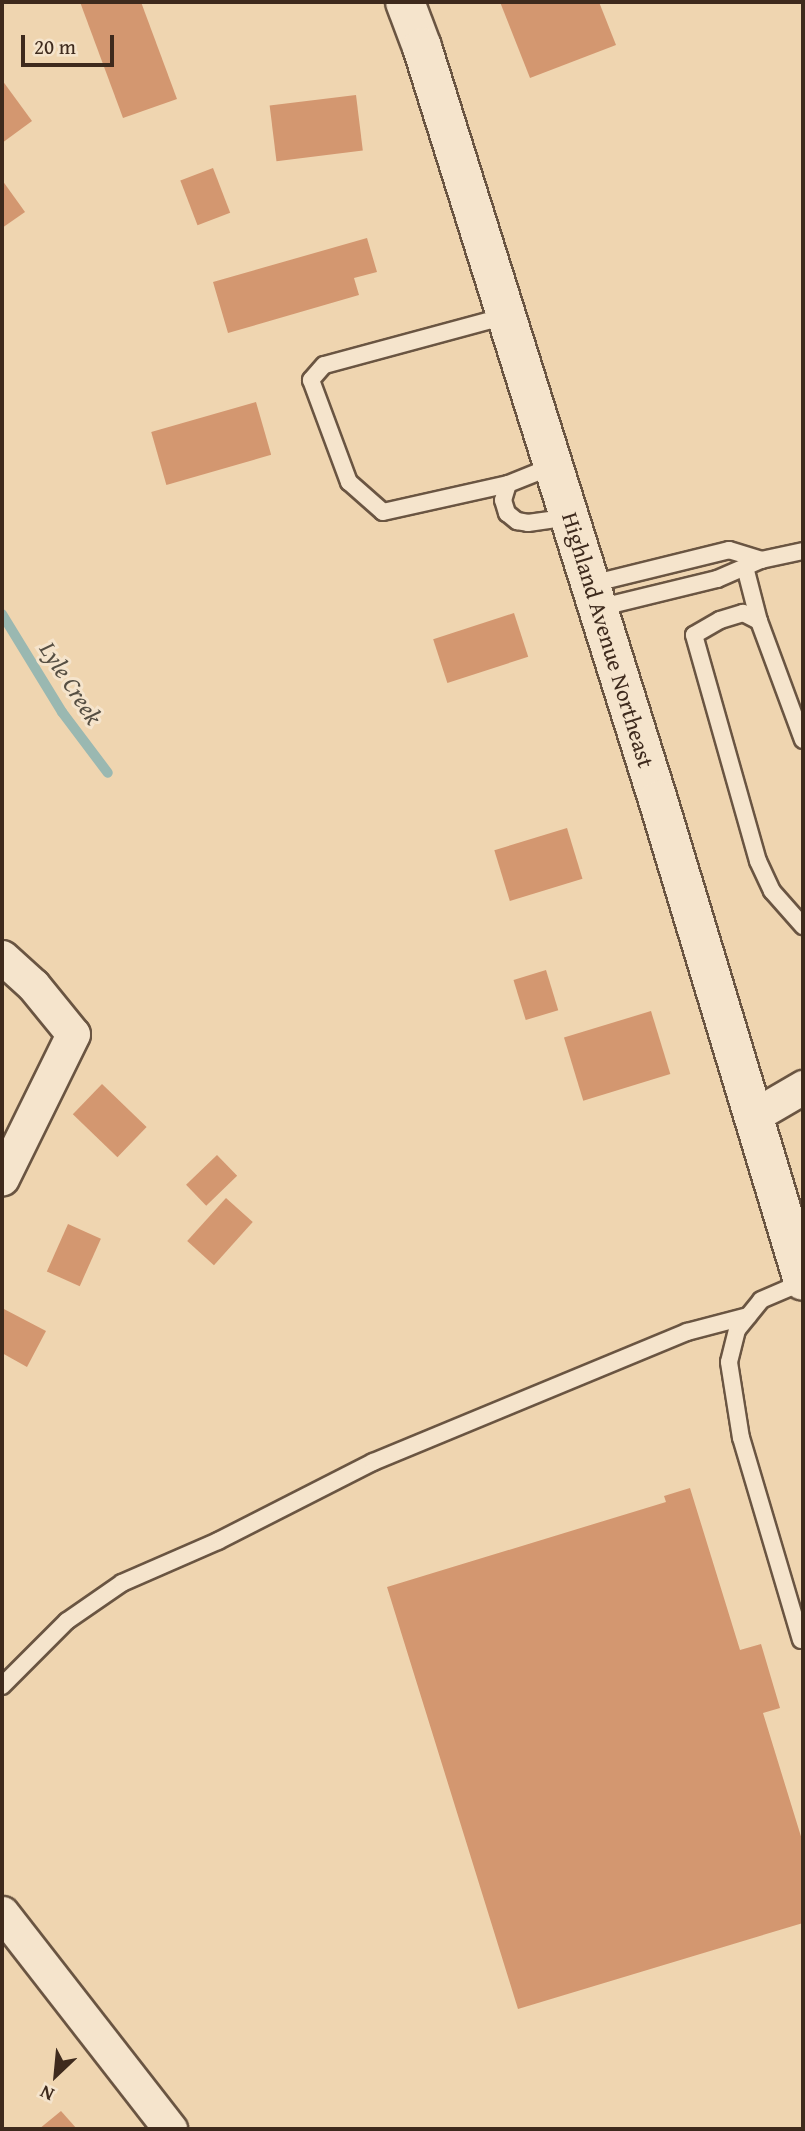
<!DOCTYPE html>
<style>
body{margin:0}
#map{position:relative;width:805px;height:2131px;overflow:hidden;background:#efd5b0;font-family:"Gentium Book Plus",serif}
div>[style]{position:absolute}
.stream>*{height:10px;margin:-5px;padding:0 5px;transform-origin:5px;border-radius:5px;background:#9ab8b1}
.building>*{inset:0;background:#d39770;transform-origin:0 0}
.roads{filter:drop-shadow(2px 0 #6a5542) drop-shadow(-2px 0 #6a5542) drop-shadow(0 2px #6a5542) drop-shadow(0 -2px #6a5542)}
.lane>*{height:16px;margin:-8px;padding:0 8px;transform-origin:8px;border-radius:8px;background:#f5e4cc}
.street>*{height:33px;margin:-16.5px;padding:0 16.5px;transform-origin:16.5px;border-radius:16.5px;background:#f5e4cc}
.secondary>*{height:38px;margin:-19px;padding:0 19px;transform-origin:19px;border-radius:19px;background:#f5e4cc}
span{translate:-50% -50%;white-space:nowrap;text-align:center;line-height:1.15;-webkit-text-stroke:6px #f5e4cc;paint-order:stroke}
.street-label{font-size:23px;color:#3e2a1d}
.water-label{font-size:24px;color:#554e42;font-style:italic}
.frame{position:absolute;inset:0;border:4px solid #3e2a1d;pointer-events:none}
.north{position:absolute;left:21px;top:2040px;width:70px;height:70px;-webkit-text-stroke:5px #f5e4cc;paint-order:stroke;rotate:206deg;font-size:19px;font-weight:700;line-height:28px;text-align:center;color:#3e2a1d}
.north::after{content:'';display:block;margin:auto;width:24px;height:32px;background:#3e2a1d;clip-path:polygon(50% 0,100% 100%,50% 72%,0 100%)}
.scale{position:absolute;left:21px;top:35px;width:93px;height:32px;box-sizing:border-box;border:4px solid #3e2a1d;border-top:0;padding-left:9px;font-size:21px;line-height:24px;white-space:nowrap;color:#3e2a1d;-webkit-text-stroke:5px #f5e4cc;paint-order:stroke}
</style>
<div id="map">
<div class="stream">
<i style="left:2px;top:614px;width:115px;rotate:58.5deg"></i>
<i style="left:62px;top:712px;width:76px;rotate:53deg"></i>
</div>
<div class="building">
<i style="clip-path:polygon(80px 2px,141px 2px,177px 99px,123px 118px)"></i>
<i style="clip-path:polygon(500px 2px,599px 2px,616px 45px,530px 78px)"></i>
<i style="clip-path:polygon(2px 80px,32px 121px,2px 143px)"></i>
<i style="left:356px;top:95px;width:56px;height:87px;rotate:83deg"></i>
<i style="left:213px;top:168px;width:48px;height:35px;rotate:69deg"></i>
<i style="clip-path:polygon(2px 180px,25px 212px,2px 228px)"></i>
<i style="clip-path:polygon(367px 238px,377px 272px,354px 278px,359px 295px,228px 333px,213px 282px)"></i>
<i style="left:256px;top:402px;width:55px;height:109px;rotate:74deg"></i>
<i style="left:514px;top:613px;width:46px;height:85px;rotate:72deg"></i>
<i style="left:567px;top:828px;width:53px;height:76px;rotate:73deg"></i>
<i style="left:546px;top:970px;width:42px;height:34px;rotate:73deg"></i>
<i style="left:651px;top:1011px;width:66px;height:91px;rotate:73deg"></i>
<i style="left:102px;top:1084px;width:62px;height:42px;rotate:44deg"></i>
<i style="left:217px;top:1155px;width:29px;height:43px;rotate:46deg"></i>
<i style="left:226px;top:1198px;width:36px;height:58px;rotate:42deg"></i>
<i style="left:68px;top:1224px;width:36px;height:52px;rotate:24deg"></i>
<i style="clip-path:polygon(2px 1308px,46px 1331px,27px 1367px,2px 1353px)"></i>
<i style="clip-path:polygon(690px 1488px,740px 1650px,761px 1644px,780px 1708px,763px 1713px,803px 1843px,803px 1923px,518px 2009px,387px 1587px,666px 1502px,664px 1496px)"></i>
<i style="clip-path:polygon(61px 2111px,77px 2129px,39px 2129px)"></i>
</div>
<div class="roads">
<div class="lane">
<i style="left:506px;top:316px;width:188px;rotate:164.9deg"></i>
<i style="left:324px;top:365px;width:20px;rotate:131deg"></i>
<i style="left:311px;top:380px;width:109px;rotate:69.6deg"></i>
<i style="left:349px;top:482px;width:45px;rotate:41.4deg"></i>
<i style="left:383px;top:512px;width:128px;rotate:-12.6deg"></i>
<i style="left:553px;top:466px;width:48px;rotate:158.2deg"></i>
<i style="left:508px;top:484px;width:17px;rotate:107deg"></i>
<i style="left:503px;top:500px;width:14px;rotate:73deg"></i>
<i style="left:507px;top:513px;width:13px;rotate:39deg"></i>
<i style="left:517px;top:521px;width:11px;rotate:10deg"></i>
<i style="left:528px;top:523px;width:42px;rotate:-8.1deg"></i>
<i style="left:761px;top:560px;width:43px;rotate:-12.1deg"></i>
<i style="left:745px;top:567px;width:56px;rotate:75.5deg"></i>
<i style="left:591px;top:584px;width:142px;rotate:-13.8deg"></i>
<i style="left:729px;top:550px;width:34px;rotate:17deg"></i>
<i style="left:761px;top:560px;width:48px;rotate:156.6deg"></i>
<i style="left:717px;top:579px;width:122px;rotate:166.3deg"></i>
<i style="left:803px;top:740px;width:127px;rotate:-110.3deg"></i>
<i style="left:759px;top:621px;width:18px;rotate:-153deg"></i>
<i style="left:743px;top:613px;width:24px;rotate:163deg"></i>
<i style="left:720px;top:620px;width:30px;rotate:150deg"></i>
<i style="left:694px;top:635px;width:235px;rotate:74.2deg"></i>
<i style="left:758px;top:861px;width:33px;rotate:65deg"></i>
<i style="left:772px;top:891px;width:47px;rotate:48.5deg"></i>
<i style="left:801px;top:1640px;width:211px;rotate:-106.5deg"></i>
<i style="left:741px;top:1438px;width:77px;rotate:-99deg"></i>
<i style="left:729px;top:1362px;width:33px;rotate:-76deg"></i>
<i style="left:737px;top:1330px;width:38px;rotate:-51deg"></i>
<i style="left:761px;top:1300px;width:46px;rotate:-23.2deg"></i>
<i style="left:2px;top:1686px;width:92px;rotate:-45deg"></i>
<i style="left:67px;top:1621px;width:67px;rotate:-34.6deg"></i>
<i style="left:122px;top:1583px;width:105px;rotate:-23.6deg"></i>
<i style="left:218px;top:1541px;width:174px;rotate:-27deg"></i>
<i style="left:373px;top:1462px;width:340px;rotate:-22.5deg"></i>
<i style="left:687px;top:1332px;width:63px;rotate:-14.7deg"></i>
</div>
<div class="street">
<i style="left:2px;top:957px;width:42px;rotate:42.1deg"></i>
<i style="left:33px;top:985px;width:63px;rotate:50.8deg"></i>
<i style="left:73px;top:1034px;width:161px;rotate:116.2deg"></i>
<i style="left:755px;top:1115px;width:56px;rotate:-30.3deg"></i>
<i style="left:2px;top:1913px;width:274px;rotate:52.1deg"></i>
</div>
<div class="secondary">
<i style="left:405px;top:2px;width:48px;rotate:69.3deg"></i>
<i style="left:422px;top:47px;width:789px;rotate:72.6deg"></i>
<i style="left:658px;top:800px;width:502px;rotate:73.22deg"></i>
</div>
</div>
<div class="street-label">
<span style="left:608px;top:640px;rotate:73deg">Highland Avenue Northeast</span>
</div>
<div class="water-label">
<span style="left:71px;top:683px;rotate:57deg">Lyle Creek</span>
</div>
<div class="frame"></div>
<div class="north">N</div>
<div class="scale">20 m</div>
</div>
